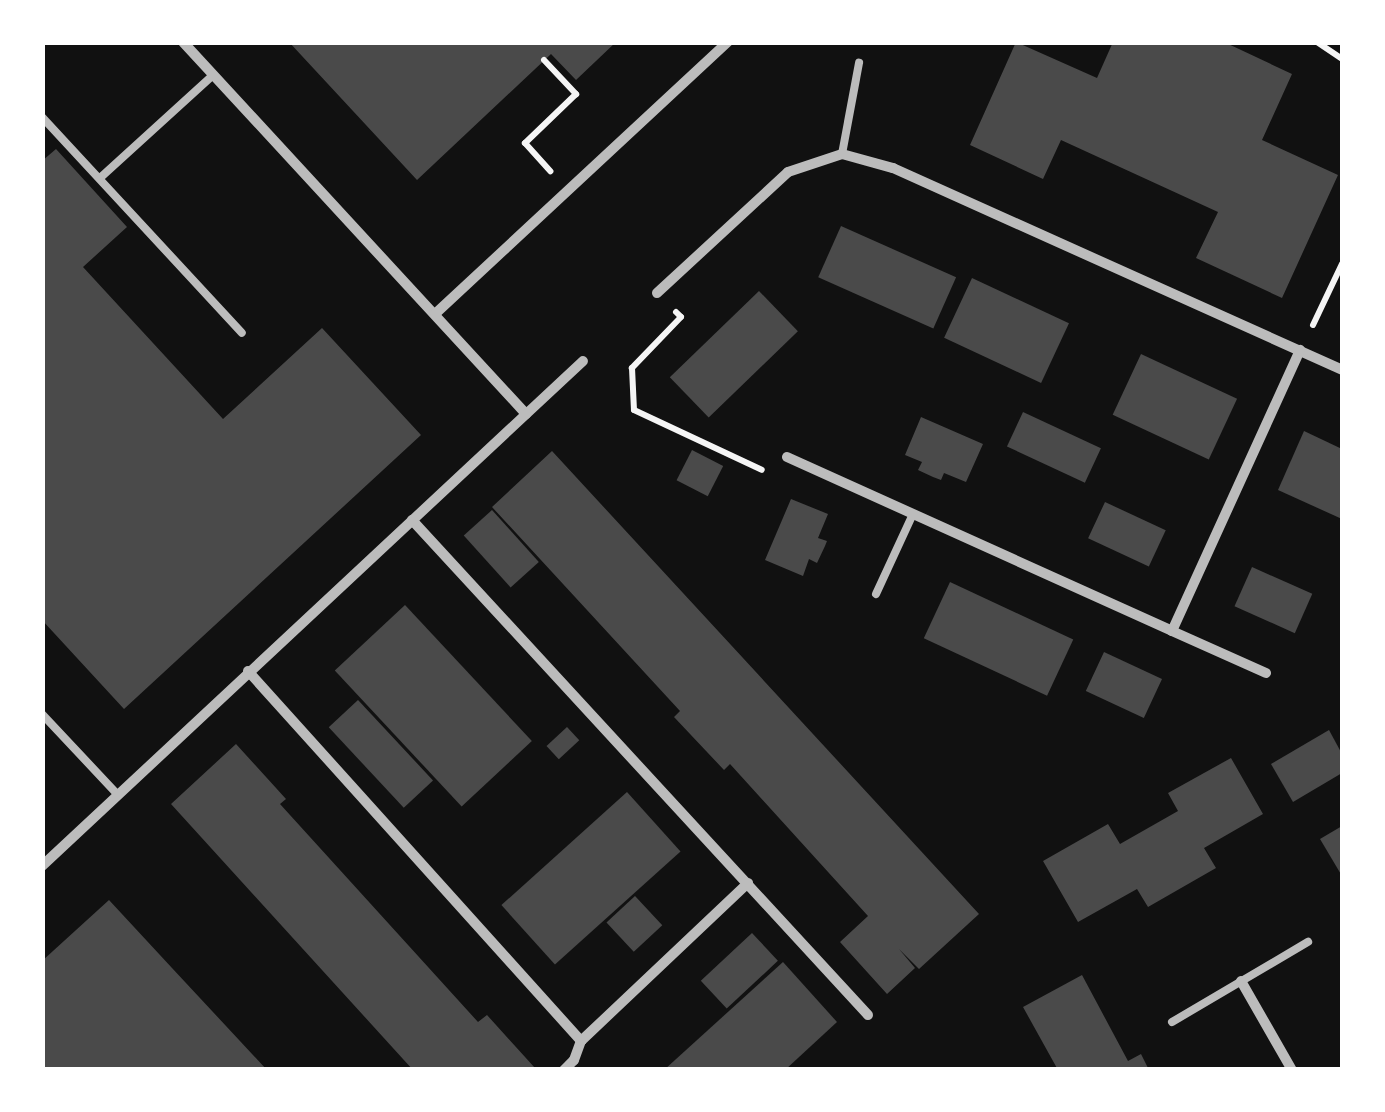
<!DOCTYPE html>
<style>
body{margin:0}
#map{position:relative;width:1385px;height:1112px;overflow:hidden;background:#111;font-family:"IBM Plex Sans",sans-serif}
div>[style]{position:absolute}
.building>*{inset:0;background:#4a4a4a;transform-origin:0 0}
.path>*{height:6px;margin:-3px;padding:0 3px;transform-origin:3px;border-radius:3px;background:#f5f5f5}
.service>*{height:8px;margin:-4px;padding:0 4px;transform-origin:4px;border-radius:4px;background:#bcbcbc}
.minor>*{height:10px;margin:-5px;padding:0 5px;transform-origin:5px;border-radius:5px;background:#bcbcbc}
span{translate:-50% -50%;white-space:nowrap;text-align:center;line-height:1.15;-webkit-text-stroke:8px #fff;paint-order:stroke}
.frame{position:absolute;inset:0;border:45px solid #fff;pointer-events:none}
</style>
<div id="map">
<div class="building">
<i style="clip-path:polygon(289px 42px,616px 42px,576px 80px,551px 54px,417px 180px)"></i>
<i style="clip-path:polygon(1016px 42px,1097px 78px,1113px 42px,1224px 42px,1292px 74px,1262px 140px,1338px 175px,1282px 298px,1196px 258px,1218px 212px,1061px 140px,1043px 179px,970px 145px)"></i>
<i style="clip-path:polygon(56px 149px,127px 227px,83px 267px,223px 419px,322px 328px,421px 435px,124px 709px,42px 620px,42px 161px)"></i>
<i style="left:841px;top:226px;width:126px;height:56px;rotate:24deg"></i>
<i style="left:972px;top:278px;width:107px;height:66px;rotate:25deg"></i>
<i style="left:759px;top:291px;width:56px;height:124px;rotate:46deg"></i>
<i style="left:1141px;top:354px;width:106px;height:67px;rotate:25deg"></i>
<i style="left:1023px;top:412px;width:86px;height:38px;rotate:25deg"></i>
<i style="clip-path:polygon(921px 417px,983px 444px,966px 482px,944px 473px,941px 480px,933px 477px,918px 470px,922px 462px,905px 455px)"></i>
<i style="clip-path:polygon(1304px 431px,1342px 449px,1342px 519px,1278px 490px)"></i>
<i style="left:692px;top:450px;width:35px;height:34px;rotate:27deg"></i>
<i style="clip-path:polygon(552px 451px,979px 914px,919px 969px,899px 949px,915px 968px,887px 994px,840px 942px,868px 916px,730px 764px,724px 770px,674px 717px,680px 711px,492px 507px)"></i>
<i style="clip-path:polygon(791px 499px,828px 514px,818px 538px,827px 541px,825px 546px,817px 563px,809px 559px,803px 576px,765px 560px)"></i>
<i style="left:1105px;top:502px;width:67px;height:40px;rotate:25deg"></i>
<i style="left:492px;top:510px;width:70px;height:38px;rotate:48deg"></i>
<i style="left:1252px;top:567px;width:66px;height:43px;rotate:24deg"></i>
<i style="left:950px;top:582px;width:136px;height:62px;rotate:25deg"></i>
<i style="left:405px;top:605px;width:186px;height:96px;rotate:47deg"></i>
<i style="left:1104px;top:652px;width:64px;height:43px;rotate:25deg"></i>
<i style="left:358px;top:700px;width:110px;height:40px;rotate:47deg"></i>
<i style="left:567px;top:727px;width:18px;height:28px;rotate:47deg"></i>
<i style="clip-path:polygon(1329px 730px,1342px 754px,1342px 773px,1293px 802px,1271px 764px)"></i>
<i style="clip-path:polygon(236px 744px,286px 799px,280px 804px,478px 1022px,487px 1015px,535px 1068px,413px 1070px,171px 804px)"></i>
<i style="clip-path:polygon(1231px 758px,1263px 814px,1204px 848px,1216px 868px,1148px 907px,1137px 889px,1078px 922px,1043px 861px,1108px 824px,1120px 844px,1178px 811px,1168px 793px)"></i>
<i style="left:627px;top:792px;width:80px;height:169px;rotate:48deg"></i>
<i style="clip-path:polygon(1342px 826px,1342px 876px,1320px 839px)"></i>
<i style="left:635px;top:896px;width:40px;height:39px;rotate:47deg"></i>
<i style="clip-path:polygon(109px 900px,172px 968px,267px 1070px,42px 1070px,42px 961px)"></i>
<i style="left:752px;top:933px;width:38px;height:70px;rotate:47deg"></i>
<i style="clip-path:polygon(783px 962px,837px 1022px,785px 1070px,664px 1070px)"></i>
<i style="clip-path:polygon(1082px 975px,1128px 1061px,1141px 1054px,1149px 1070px,1058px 1070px,1023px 1007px)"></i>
</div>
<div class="path">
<i style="left:1317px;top:42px;width:30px;rotate:34deg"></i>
<i style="left:544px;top:60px;width:47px;rotate:46.7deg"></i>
<i style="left:576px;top:94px;width:71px;rotate:136.1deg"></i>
<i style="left:525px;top:143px;width:38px;rotate:48deg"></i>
<i style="left:676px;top:312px;width:7px;rotate:45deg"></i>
<i style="left:681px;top:317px;width:71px;rotate:133.9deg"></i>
<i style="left:632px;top:368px;width:42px;rotate:87.3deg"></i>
<i style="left:634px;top:410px;width:141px;rotate:25.1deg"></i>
<i style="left:1313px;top:325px;width:68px;rotate:-64.6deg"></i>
</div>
<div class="service">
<i style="left:42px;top:117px;width:294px;rotate:47.2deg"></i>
<i style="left:842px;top:154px;width:93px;rotate:-79.4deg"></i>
<i style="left:100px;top:178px;width:153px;rotate:-42.3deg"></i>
<i style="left:876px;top:594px;width:88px;rotate:-65.2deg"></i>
<i style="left:42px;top:714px;width:110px;rotate:46.8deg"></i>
<i style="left:1172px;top:1022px;width:158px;rotate:-30.5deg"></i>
</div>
<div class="minor">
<i style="left:183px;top:42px;width:506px;rotate:47.32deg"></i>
<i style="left:657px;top:293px;width:178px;rotate:-42.7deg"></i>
<i style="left:788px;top:172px;width:57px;rotate:-18.4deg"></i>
<i style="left:842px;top:154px;width:53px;rotate:15.4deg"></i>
<i style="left:893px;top:168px;width:492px;rotate:24.2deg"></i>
<i style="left:435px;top:314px;width:400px;rotate:-42.9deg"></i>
<i style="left:787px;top:457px;width:422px;rotate:24.3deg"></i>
<i style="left:1172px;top:631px;width:309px;rotate:-65.5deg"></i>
<i style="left:412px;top:520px;width:673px;rotate:47.35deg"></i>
<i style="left:1172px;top:631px;width:103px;rotate:24.1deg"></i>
<i style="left:248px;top:671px;width:498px;rotate:48deg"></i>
<i style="left:42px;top:866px;width:740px;rotate:-43.03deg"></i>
<i style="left:1241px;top:981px;width:103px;rotate:60.2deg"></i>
<i style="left:564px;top:1070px;width:14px;rotate:-45deg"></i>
<i style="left:574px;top:1060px;width:20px;rotate:-70deg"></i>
<i style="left:581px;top:1041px;width:230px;rotate:-43.4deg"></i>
</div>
<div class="frame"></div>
</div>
